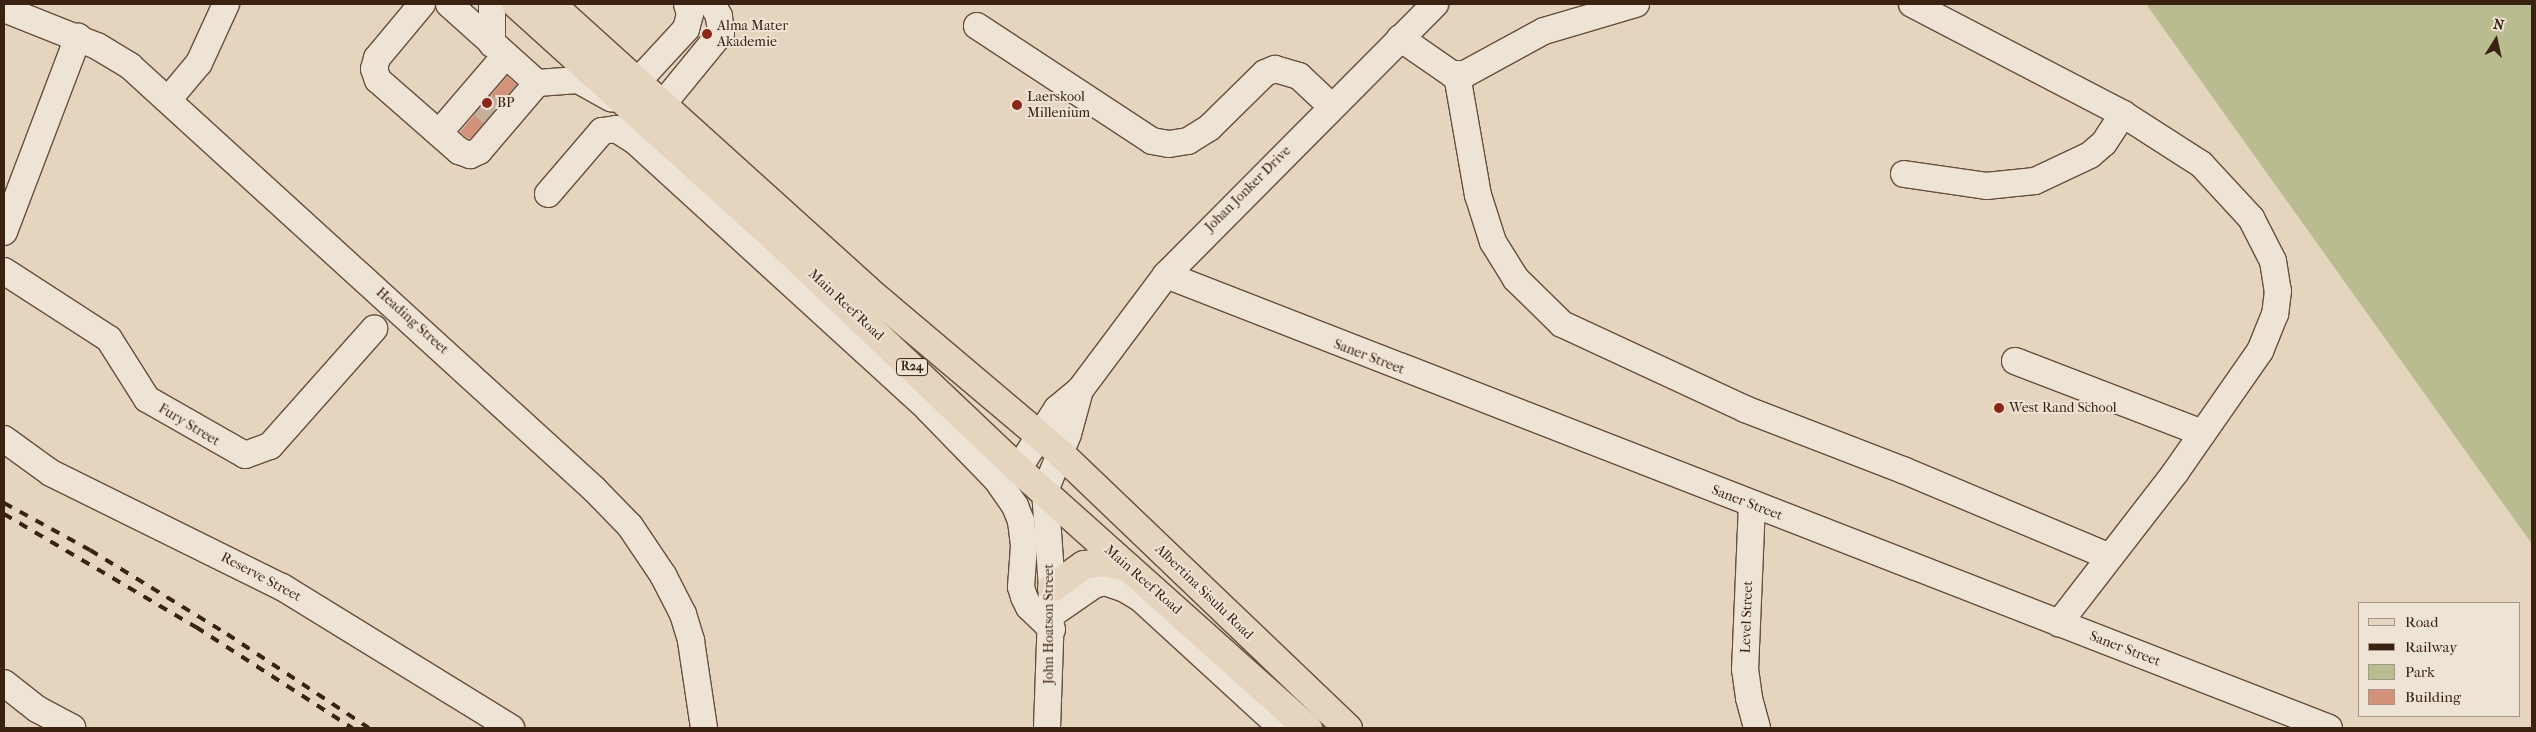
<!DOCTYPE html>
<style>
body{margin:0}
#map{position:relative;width:2536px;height:732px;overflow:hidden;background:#e5d5be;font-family:"IM FELL French Canon",serif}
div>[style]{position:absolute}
.green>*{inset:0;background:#b8bc8f}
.shadow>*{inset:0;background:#0003}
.building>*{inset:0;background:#d4927b}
.minor-tunnel>*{height:26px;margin-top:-13px;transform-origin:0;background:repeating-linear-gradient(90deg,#c3b19b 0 26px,transparent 0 39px)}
.roads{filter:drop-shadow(1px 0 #664e3b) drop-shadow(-1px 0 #664e3b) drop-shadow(0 1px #664e3b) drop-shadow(0 -1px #664e3b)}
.minor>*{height:26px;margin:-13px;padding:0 13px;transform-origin:13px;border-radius:13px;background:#eee4d5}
.major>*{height:28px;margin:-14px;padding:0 14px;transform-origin:14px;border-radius:14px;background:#e5d5be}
.rail>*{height:4px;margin-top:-2px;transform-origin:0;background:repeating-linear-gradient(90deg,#3b210f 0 9px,transparent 0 18px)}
.dots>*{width:14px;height:14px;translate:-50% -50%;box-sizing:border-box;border:2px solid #eee4d5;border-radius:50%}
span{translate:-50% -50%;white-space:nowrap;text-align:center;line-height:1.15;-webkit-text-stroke:4px #eee4d5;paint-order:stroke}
.shield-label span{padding:1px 4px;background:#eee4d5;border:1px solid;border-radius:4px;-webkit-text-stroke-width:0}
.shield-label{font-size:12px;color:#3b210f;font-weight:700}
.poi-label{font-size:14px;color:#3b210f}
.left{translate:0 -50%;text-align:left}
.street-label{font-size:14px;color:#3b210f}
.frame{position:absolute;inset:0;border:5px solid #3b210f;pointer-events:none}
.legend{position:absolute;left:2358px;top:602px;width:162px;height:115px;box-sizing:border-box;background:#eee4d5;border:1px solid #a69686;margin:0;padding:6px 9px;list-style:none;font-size:15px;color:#3b210f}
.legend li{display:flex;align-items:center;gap:10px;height:25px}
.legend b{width:25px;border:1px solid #a69686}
.north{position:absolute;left:2471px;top:15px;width:50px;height:50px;-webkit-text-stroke:4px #eee4d5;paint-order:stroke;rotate:10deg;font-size:14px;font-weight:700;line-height:20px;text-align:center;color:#3b210f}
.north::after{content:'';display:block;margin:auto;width:18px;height:22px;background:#3b210f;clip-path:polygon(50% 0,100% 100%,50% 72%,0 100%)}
</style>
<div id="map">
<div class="green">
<i style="clip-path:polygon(2146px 4px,2532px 4px,2532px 544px)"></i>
</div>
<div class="shadow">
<i style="clip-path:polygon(511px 80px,519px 87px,474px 140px,462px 132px)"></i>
</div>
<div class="building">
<i style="clip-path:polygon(507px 76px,516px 84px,470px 139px,467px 138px,460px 132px)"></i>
</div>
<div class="minor-tunnel">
<i style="left:477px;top:100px;width:23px;rotate:41deg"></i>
</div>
<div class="roads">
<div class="minor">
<i style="left:422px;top:4px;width:70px;rotate:129.8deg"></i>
<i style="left:377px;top:58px;width:11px;rotate:105deg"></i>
<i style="left:374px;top:69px;width:12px;rotate:70deg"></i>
<i style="left:378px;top:80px;width:108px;rotate:41.2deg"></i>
<i style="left:459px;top:151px;width:12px;rotate:20deg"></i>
<i style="left:470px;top:155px;width:10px;rotate:-24deg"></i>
<i style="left:479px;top:151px;width:89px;rotate:-49.5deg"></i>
<i style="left:537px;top:83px;width:41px;rotate:-4.2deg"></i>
<i style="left:578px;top:80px;width:38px;rotate:29deg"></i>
<i style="left:449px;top:4px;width:118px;rotate:41.9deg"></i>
<i style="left:492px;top:4px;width:40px;rotate:90deg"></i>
<i style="left:1912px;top:4px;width:238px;rotate:27.5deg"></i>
<i style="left:2123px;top:114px;width:93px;rotate:32.7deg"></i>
<i style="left:2201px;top:164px;width:74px;rotate:47.2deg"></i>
<i style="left:2251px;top:218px;width:48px;rotate:62.9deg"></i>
<i style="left:2273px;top:261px;width:30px;rotate:81deg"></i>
<i style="left:2278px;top:291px;width:23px;rotate:97deg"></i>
<i style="left:2275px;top:314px;width:40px;rotate:112deg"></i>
<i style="left:2260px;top:351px;width:149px;rotate:124.9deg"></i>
<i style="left:2175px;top:473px;width:190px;rotate:127.7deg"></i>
<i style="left:4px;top:9px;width:100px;rotate:21.7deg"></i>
<i style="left:97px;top:46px;width:39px;rotate:31deg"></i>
<i style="left:130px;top:66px;width:628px;rotate:42.35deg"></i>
<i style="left:594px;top:489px;width:52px;rotate:45.8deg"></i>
<i style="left:630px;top:526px;width:59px;rotate:56deg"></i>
<i style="left:663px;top:575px;width:44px;rotate:62.9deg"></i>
<i style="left:683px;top:614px;width:28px;rotate:73deg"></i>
<i style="left:691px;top:641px;width:88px;rotate:81.5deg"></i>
<i style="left:977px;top:26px;width:209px;rotate:33.3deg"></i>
<i style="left:1152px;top:141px;width:17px;rotate:10deg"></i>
<i style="left:1169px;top:144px;width:19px;rotate:-9deg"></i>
<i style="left:1188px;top:141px;width:25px;rotate:-32deg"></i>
<i style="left:1209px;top:128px;width:78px;rotate:-44.5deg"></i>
<i style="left:1265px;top:73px;width:11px;rotate:-22deg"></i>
<i style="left:1275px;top:69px;width:25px;rotate:16deg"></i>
<i style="left:1299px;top:76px;width:44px;rotate:43.2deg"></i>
<i style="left:1400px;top:38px;width:63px;rotate:34.7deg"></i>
<i style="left:1452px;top:74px;width:13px"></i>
<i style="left:1465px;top:74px;width:90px;rotate:-28.6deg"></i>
<i style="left:1544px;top:31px;width:96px;rotate:-16.4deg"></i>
<i style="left:1457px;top:75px;width:122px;rotate:80.1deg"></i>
<i style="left:1478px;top:195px;width:49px;rotate:72.3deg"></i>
<i style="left:1493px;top:242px;width:44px;rotate:58.1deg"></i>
<i style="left:1516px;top:279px;width:64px;rotate:44.4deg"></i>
<i style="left:1562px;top:324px;width:202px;rotate:24.9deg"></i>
<i style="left:1745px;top:409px;width:169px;rotate:21.1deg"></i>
<i style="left:1903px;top:470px;width:222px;rotate:22.8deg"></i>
<i style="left:638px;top:81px;width:71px;rotate:-47.3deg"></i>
<i style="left:686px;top:29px;width:16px;rotate:-75deg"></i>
<i style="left:690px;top:14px;width:10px;rotate:-107deg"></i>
<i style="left:168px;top:100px;width:48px;rotate:-50deg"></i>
<i style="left:199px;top:63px;width:65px;rotate:-65.4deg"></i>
<i style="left:662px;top:105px;width:93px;rotate:-50.7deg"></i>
<i style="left:721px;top:33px;width:17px;rotate:-97deg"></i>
<i style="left:719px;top:16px;width:14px;rotate:-120deg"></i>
<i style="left:439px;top:133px;width:101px;rotate:-49.4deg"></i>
<i style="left:1904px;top:174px;width:83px;rotate:8.3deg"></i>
<i style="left:1986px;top:186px;width:49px;rotate:-5.8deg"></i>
<i style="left:2035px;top:181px;width:61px;rotate:-25.3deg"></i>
<i style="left:2090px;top:155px;width:18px;rotate:-41deg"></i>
<i style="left:2104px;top:143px;width:35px;rotate:-57deg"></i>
<i style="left:548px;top:194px;width:83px;rotate:-49.4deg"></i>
<i style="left:602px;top:131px;width:14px;rotate:-8deg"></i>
<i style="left:616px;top:129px;width:22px;rotate:32deg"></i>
<i style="left:635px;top:141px;width:397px;rotate:42.4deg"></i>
<i style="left:928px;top:409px;width:99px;rotate:45.8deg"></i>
<i style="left:997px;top:480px;width:32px;rotate:55deg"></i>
<i style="left:1015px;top:506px;width:16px;rotate:68deg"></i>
<i style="left:1021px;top:521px;width:25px;rotate:83deg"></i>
<i style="left:1024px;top:546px;width:41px;rotate:94.2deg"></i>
<i style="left:1021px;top:587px;width:10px;rotate:73deg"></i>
<i style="left:1024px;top:597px;width:11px;rotate:63deg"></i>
<i style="left:1029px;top:607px;width:32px;rotate:44deg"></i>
<i style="left:4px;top:232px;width:209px;rotate:-69.2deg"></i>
<i style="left:4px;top:271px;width:125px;rotate:32.9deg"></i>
<i style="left:109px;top:339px;width:71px;rotate:57.7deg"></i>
<i style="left:147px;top:399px;width:113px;rotate:29.7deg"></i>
<i style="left:245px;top:455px;width:27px;rotate:-20deg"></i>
<i style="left:270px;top:446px;width:157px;rotate:-48.4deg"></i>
<i style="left:1166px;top:275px;width:1248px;rotate:21.28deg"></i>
<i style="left:2015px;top:361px;width:201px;rotate:21deg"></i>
<i style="left:4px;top:439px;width:58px;rotate:35.9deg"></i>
<i style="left:51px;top:473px;width:258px;rotate:26.3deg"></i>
<i style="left:282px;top:587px;width:269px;rotate:31.6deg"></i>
<i style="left:1018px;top:469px;width:72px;rotate:-57deg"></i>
<i style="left:1057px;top:409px;width:30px;rotate:-40deg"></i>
<i style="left:1080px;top:390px;width:144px;rotate:-53.2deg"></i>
<i style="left:1166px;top:275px;width:382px;rotate:-45.2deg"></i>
<i style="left:1752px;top:504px;width:165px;rotate:92.4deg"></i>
<i style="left:1745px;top:669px;width:29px;rotate:82deg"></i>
<i style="left:1749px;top:698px;width:31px;rotate:75deg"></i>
<i style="left:1052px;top:614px;width:51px;rotate:-34.6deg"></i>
<i style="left:1094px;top:585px;width:10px;rotate:-17deg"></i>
<i style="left:1104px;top:582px;width:22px;rotate:18deg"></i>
<i style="left:1125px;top:589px;width:17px;rotate:31deg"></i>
<i style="left:1140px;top:598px;width:193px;rotate:42.5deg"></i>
<i style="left:4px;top:683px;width:42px;rotate:38.2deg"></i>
<i style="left:37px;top:709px;width:40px;rotate:28deg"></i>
<i style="left:1047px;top:728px;width:140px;rotate:-88deg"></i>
<i style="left:1052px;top:588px;width:97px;rotate:-94.1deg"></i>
<i style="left:1045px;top:491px;width:61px;rotate:-68deg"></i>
<i style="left:1068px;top:434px;width:46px;rotate:-74.7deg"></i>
</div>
<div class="major">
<i style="left:516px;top:4px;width:350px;rotate:42.1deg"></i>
<i style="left:776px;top:239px;width:334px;rotate:43.5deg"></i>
<i style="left:1018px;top:469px;width:389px;rotate:41.8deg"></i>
<i style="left:551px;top:4px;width:442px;rotate:42.1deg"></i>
<i style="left:879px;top:300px;width:238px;rotate:40.2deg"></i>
<i style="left:1061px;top:454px;width:397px;rotate:43.7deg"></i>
<i style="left:1052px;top:588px;width:39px;rotate:-36deg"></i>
<i style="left:1084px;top:565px;width:21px;rotate:-8deg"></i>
<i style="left:1105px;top:562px;width:23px;rotate:13deg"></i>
</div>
</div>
<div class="rail">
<i style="left:4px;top:503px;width:98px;rotate:28.7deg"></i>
<i style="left:90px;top:550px;width:161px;rotate:31.5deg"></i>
<i style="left:227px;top:634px;width:170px;rotate:33.5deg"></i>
<i style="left:4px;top:514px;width:223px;rotate:30.5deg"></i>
<i style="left:196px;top:627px;width:186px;rotate:32.9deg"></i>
</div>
<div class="dots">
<i style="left:707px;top:34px;background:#8f2418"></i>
<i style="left:487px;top:103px;background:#8f2418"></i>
<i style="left:1017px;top:105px;background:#8f2418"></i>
<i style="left:1999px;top:408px;background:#8f2418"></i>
</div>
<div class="shield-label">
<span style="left:912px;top:367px">R24</span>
</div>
<div class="poi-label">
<span class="left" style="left:717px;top:34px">Alma Mater<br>Akademie</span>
<span class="left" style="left:1027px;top:105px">Laerskool<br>Millenium</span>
<span class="left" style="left:497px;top:103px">BP</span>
<span class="left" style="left:2009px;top:408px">West Rand School</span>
</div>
<div class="street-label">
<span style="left:1248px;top:189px;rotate:-45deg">Johan Jonker Drive</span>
<span style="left:846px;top:305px;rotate:43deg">Main Reef Road</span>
<span style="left:412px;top:321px;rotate:42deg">Heading Street</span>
<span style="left:1369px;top:357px;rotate:21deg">Saner Street</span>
<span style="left:189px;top:425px;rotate:31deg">Fury Street</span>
<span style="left:1747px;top:503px;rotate:21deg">Saner Street</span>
<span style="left:261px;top:577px;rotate:28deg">Reserve Street</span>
<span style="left:1143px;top:580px;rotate:41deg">Main Reef Road</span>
<span style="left:1204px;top:592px;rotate:44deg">Albertina Sisulu Road</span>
<span style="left:1747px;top:617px;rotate:-88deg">Level Street</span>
<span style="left:1049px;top:624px;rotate:-90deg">John Hoatson Street</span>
<span style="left:2125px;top:649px;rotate:21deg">Saner Street</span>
</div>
<div class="frame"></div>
<ul class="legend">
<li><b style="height:6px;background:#e5d5be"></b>Road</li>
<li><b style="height:6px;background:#3b210f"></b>Railway</li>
<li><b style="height:14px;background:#b8bc8f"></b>Park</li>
<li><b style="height:14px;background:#d4927b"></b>Building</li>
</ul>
<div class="north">N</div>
</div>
